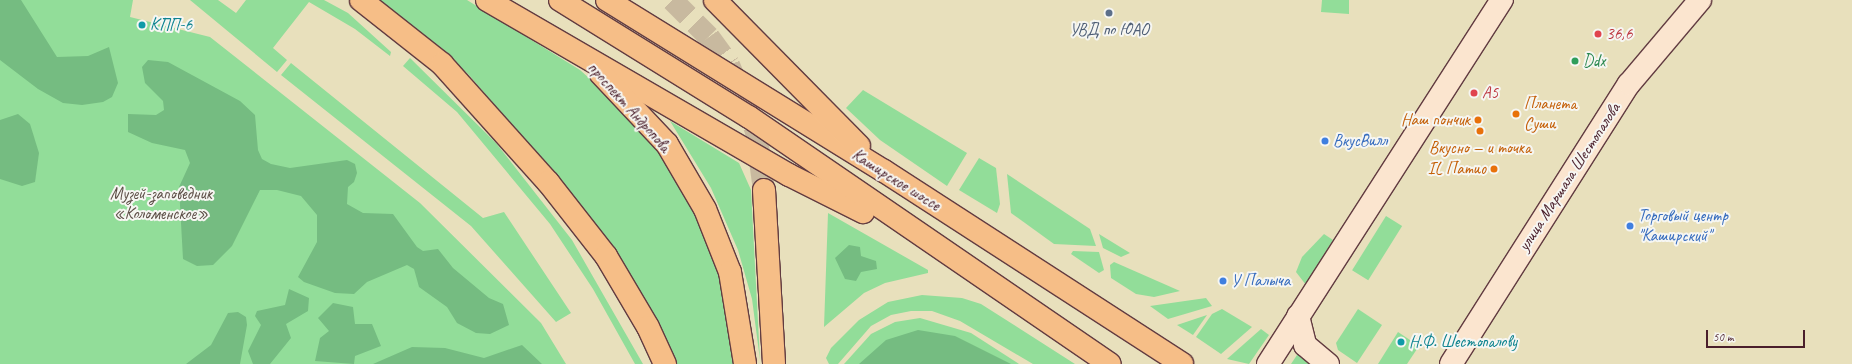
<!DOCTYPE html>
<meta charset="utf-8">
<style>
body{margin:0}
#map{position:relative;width:1852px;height:364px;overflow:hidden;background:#e8e0bc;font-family:Caveat,sans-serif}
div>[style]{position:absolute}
.green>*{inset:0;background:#92dd99;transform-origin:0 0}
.forest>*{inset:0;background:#75bc81}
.primary-tunnel>*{height:22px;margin-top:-11px;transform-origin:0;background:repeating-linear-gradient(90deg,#c8b99f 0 22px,transparent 0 33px)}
.roads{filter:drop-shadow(1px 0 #623c41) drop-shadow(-1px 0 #623c41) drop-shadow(0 1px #623c41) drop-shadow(0 -1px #623c41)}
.secondary>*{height:22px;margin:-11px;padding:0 11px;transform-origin:11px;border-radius:11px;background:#fbe5cf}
.primary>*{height:22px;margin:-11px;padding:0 11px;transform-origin:11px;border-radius:11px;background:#f6be87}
.dots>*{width:11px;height:11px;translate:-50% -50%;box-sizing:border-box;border:2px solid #f6f6f2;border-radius:50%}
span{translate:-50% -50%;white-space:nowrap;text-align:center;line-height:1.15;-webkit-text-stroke:4px #f6f6f2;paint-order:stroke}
.culture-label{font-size:17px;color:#0d838f}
.left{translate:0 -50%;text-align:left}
.service-label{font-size:17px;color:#4e5e75}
.health-label{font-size:17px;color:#be3a42}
.leisure-label{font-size:17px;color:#27864d}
.food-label{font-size:17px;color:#c56008}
.right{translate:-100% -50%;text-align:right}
.street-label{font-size:17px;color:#4a1f2b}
.shop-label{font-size:17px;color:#366cbe}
.park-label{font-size:17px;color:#5c4e46}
.scale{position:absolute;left:1706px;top:330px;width:99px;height:18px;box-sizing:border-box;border:2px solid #4a1f2b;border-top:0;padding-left:5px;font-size:12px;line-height:14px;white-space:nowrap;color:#4a1f2b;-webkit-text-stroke:3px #f6f6f2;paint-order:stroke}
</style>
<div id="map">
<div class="green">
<i style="clip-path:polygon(0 0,133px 0,130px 17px,210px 37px,420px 203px,541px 323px,566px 364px,0 364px)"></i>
<i style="clip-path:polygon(190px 0,218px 0,236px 13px,246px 0,324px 0,348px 13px,391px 52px,390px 56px,355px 29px,309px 2px,273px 48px,287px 60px,277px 72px)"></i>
<i style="clip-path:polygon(378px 0,467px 0,580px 70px,647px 130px,704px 224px,718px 265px,736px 364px,674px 364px,585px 210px,468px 74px)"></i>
<i style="clip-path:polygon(1322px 0,1349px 0,1349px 14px,1321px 12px)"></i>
<i style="clip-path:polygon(410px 58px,496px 143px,572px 240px,643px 364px,635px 364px,593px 289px,550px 224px,457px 112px,403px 66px)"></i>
<i style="clip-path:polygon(291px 63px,483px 218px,504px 212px,571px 313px,556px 322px,471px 226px,281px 75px)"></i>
<i style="clip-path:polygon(863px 90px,967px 153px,947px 186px,880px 140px,846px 108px)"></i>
<i style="clip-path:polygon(670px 121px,739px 163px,751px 190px,760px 360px,752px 299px,738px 250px,711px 188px)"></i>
<i style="clip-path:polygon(979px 158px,996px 168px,1000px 204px,997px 213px,959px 190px)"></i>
<i style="clip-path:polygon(1007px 174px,1090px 229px,1096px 246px,1054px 244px,1011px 213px)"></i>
<i style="clip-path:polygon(828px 213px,928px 270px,928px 273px,885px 283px,864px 293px,824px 327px)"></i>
<i style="left:1386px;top:216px;width:19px;height:64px;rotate:32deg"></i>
<i style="clip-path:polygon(1099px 234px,1130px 253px,1121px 257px,1103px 248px)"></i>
<i style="clip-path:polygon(1324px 234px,1333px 240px,1306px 285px,1296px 272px,1302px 257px)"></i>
<i style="clip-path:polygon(1073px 251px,1099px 252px,1104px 270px,1099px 273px,1071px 254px)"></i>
<i style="clip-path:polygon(1114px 262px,1180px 291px,1154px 297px,1136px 294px,1111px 278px,1110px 265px)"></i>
<i style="clip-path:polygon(922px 295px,962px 298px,981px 304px,1075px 364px,1033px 364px,960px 321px,932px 311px,911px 311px,891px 315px,871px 326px,838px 364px,829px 364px,826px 358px,831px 348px,859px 320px,888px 302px)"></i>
<i style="clip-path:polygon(1206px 298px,1212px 306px,1168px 319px,1150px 306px)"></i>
<i style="clip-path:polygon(1222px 309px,1252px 327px,1221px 354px,1196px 337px,1212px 314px)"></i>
<i style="clip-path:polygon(1358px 309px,1382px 325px,1357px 363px,1338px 350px,1336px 343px)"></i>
<i style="clip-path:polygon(1207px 315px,1193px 335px,1177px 325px)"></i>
<i style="clip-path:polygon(920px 318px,971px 333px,1019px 364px,844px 364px,871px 334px,895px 322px)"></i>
<i style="clip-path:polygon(1261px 329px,1269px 335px,1249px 364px,1227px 359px)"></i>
<i style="clip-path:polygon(1398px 332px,1419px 346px,1407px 364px,1378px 364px)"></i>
<i style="clip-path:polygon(1299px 352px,1312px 364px,1291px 364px)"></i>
</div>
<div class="forest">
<i style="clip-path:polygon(0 0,21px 0,57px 57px,88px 56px,109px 47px,118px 83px,112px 97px,103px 102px,82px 105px,63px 103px,38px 89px,0 60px)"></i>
<i style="clip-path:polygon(148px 60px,168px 62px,240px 101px,255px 115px,258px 150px,262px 159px,271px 164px,290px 168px,347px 160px,355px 164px,357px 173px,354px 182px,348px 187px,347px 204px,363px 213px,393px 214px,417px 247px,423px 251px,438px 249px,453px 268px,489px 298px,503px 304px,509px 325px,490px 334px,476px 333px,457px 323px,447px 307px,419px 287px,414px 269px,407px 265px,367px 282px,354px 294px,335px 293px,304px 282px,298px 277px,317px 242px,317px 215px,301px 196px,277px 190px,260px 190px,232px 246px,213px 265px,197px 266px,183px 259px,179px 187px,190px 163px,185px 150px,152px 143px,128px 132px,128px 114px,156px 115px,164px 110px,163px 101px,145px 83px,142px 67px)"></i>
<i style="clip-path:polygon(18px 114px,30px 124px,39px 153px,35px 182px,22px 186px,0 179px,0 120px)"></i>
<i style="clip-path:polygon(849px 245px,860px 247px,861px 256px,876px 261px,877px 269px,861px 272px,856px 281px,845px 279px,835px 258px)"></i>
<i style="clip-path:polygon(289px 289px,309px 298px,308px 311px,286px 324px,291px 338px,270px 364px,253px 364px,248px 351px,261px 325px,255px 316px,257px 311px,285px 305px)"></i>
<i style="clip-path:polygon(333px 303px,353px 307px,355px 324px,372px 324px,381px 346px,355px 356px,354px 364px,315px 361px,320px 338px,329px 331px,318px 318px)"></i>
<i style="clip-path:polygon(238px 312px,246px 317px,247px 325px,240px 364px,186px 364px,211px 345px,228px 313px)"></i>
<i style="clip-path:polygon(918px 330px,955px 336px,1011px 364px,859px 364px,886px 340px)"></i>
<i style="clip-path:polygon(522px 345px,542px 364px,373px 364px,412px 347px,445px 348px,484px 358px)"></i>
</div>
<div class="primary-tunnel">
<i style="left:672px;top:0;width:52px;rotate:45deg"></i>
<i style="left:709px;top:37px;width:34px;rotate:54deg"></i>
<i style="left:729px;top:65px;width:71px;rotate:67.8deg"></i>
<i style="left:756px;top:131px;width:60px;rotate:82.3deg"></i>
</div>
<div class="roads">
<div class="secondary">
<i style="left:1298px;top:316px;width:30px;rotate:76deg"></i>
<i style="left:1305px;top:345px;width:30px;rotate:40deg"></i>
<i style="left:1268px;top:364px;width:433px;rotate:-57.3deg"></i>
<i style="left:1451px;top:364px;width:332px;rotate:-57.6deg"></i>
<i style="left:1629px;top:84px;width:110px;rotate:-49.8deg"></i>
</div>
<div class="primary">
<i style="left:361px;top:0;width:103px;rotate:38.3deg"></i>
<i style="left:442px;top:64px;width:159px;rotate:48.1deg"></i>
<i style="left:548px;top:182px;width:94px;rotate:51.9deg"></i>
<i style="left:606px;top:256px;width:82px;rotate:59.4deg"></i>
<i style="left:648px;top:327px;width:41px;rotate:65.3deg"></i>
<i style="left:487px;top:0;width:349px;rotate:30.1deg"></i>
<i style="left:789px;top:175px;width:83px;rotate:26.6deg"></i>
<i style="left:560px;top:0;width:222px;rotate:31.8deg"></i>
<i style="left:749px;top:117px;width:437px;rotate:34.4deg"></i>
<i style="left:607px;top:0;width:326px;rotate:31.7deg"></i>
<i style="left:884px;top:171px;width:355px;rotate:32.9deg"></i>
<i style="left:715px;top:0;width:205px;rotate:45.4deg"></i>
<i style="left:601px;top:74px;width:96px;rotate:46.7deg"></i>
<i style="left:667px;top:144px;width:75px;rotate:59.7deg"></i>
<i style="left:705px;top:209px;width:68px;rotate:68.4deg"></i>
<i style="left:730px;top:272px;width:93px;rotate:80.7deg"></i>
<i style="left:764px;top:190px;width:174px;rotate:86.7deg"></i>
</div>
</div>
<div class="dots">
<i style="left:1109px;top:13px;background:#5c6f8a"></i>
<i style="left:142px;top:25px;background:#0f9aa8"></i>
<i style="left:1598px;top:34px;background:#e0444e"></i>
<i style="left:1575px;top:61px;background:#2e9e5b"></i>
<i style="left:1474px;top:93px;background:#e0444e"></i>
<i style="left:1516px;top:114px;background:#e8710a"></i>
<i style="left:1478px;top:120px;background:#e8710a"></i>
<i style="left:1480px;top:131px;background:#e8710a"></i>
<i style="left:1325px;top:141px;background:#3f7fe0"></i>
<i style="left:1494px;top:169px;background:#e8710a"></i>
<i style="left:1630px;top:226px;background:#3f7fe0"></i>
<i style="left:1223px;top:281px;background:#3f7fe0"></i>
<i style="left:1401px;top:342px;background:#0f9aa8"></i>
</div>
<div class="culture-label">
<span class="left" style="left:150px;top:25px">КПП-6</span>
<span class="left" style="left:1409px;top:342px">Н.Ф. Шестопалову</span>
</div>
<div class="service-label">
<span style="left:1109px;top:30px">УВД по ЮАО</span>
</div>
<div class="health-label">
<span class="left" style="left:1606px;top:34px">36,6</span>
<span class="left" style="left:1482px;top:93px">А5</span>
</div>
<div class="leisure-label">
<span class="left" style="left:1583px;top:61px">Ddx</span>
</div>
<div class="food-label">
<span class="left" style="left:1524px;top:114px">Планета<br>Суши</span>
<span class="right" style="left:1470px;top:120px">Наш пончик</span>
<span style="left:1480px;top:148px">Вкусно — и точка</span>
<span class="right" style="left:1486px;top:169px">IL Патио</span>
</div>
<div class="street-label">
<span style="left:629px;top:107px;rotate:48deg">проспект Андропова</span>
<span style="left:1569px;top:177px;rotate:-57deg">улица Маршала Шестопалова</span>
<span style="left:896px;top:180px;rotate:32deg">Каширское шоссе</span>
</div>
<div class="shop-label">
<span class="left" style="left:1333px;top:141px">ВкусВилл</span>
<span class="left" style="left:1638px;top:226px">Торговый центр<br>"Каширский"</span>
<span class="left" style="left:1231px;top:281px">У Палыча</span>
</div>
<div class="park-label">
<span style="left:161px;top:204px">Музей-заповедник<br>«Коломенское»</span>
</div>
<div class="scale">50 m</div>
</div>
